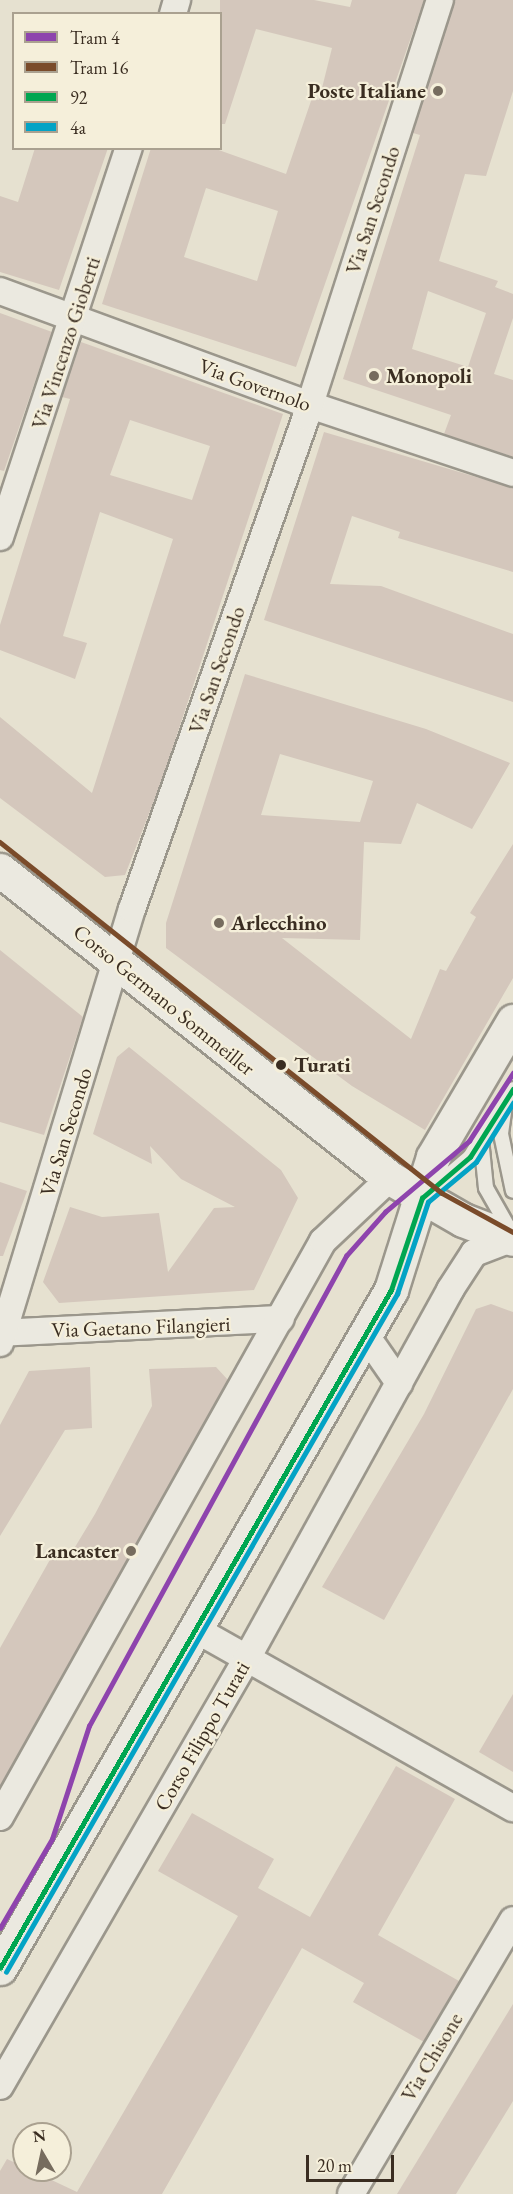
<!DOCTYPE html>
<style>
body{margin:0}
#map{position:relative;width:513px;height:2194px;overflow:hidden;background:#e6e1d0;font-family:"EB Garamond",serif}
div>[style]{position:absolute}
.building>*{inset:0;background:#d4c7bc}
.roads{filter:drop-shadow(2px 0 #9b978c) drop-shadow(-2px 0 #9b978c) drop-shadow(0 2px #9b978c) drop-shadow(0 -2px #9b978c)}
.lane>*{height:14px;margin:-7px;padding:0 7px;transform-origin:7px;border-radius:7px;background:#ebe9e0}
.street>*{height:26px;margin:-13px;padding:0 13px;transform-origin:13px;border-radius:13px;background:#ebe9e0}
.secondary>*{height:33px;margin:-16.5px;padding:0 16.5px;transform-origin:16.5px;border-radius:16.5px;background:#ebe9e0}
.bus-1>*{height:4.5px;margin:-2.25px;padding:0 2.25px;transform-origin:2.25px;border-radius:2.25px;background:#00a651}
.bus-2>*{height:4.5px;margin:-2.25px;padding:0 2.25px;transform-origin:2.25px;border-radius:2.25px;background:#03a3c5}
.tram-1>*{height:4.5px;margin:-2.25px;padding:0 2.25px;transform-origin:2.25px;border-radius:2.25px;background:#8e44ad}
.tram-2>*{height:4.5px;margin:-2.25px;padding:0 2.25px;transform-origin:2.25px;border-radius:2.25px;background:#7a4b2a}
.dots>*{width:16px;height:16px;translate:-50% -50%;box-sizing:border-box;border:3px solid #f5efda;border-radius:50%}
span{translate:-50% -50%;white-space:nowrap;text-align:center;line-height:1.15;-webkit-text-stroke:4.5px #f5efda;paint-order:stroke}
.poi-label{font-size:21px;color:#3a2d21;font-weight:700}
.right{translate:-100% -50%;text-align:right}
.left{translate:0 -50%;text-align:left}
.street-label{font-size:21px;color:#3a2d21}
.stop-label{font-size:21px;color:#3a2d21;font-weight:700}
.legend{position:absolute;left:12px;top:12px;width:210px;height:138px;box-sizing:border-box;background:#f5efda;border:2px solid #aaa190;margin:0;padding:8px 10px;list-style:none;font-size:18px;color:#3a2d21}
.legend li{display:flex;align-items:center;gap:12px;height:30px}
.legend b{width:30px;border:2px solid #aaa190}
.north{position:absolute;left:12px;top:2122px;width:60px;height:60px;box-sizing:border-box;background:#f5efda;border:2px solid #aaa190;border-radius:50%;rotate:351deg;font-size:16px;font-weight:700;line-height:24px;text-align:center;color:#3a2d21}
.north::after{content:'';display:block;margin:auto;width:21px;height:27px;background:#766c5e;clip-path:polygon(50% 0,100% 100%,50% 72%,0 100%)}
.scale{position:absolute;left:306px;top:2155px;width:88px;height:27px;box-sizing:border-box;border:3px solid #3a2d21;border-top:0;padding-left:8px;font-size:18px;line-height:21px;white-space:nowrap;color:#3a2d21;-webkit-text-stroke:4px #f5efda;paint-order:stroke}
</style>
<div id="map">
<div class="building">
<i style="clip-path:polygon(evenodd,220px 0,314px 0,350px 7px,352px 0,424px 0,296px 367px,102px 304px,151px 148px,213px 148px,286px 174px,312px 98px,319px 100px,332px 48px,256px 29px,225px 124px,220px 124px,220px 0,206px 188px,278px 211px,257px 281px,184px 257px,206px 188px)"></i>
<i style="clip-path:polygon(evenodd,455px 0,513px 0,513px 91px,486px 176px,465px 174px,439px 261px,498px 281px,495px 287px,513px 294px,513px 318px,494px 374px,513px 380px,513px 457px,444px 434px,451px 415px,343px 379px,420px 135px,413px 133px,455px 0,428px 291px,486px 313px,468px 367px,412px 349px,428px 291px)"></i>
<i style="clip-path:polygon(35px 148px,108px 148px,59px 290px,0 272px,0 196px,18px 202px)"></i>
<i style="clip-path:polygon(0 313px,52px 332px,4px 471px,0 470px)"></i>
<i style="clip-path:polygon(evenodd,81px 342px,283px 414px,161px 783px,125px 875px,105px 877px,0 798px,0 717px,92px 793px,173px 539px,100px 512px,63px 636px,87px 643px,75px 679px,0 650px,0 625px,70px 399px,62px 397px,81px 342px,130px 420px,210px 446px,192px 500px,110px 475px,130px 420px)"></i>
<i style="clip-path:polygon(324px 432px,513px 488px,513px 572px,398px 538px,400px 532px,352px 516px,330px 584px,381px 586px,513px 634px,513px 702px,264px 620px)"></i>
<i style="clip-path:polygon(evenodd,245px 674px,426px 729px,510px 763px,472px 829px,417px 803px,401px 844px,364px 842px,360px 940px,282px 938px,411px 1039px,440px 969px,446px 971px,476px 917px,470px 913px,513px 844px,513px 978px,425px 1130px,352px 1086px,166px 948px,166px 923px,245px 674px,280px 754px,373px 781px,360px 822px,261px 815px,280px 754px)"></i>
<i style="clip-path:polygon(0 950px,83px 1017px,44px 1135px,0 1122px)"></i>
<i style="clip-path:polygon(129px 1047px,281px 1170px,298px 1198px,254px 1290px,59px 1303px,43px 1282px,70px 1207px,102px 1217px,159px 1213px,168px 1272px,214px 1208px,235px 1207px,181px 1179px,150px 1146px,152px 1164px,93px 1134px,117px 1057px)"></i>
<i style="clip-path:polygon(0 1182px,27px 1191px,3px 1256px,0 1256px)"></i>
<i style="clip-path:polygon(491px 1304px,513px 1312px,513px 1389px,384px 1620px,322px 1587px,424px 1414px,476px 1309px)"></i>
<i style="clip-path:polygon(90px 1367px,92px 1428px,65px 1430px,0 1536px,0 1425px,29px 1371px)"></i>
<i style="clip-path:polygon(216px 1367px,228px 1380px,0 1786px,0 1648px,56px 1549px,69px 1557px,95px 1514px,152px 1406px,149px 1369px)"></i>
<i style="clip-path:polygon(513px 1694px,513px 1772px,479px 1752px)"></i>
<i style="clip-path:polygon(396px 1766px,455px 1799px,378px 1935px,459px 1981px,424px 2042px,353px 2002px,364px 1983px,302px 1948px,162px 2194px,0 2194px,0 2171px,7px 2159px,77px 2192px,238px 1916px,158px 1871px,192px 1813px,274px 1859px,258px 1888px,310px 1917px)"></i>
<i style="clip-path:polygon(513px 2004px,513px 2101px,456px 2194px,397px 2194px)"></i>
</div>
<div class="roads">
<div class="lane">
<i style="left:505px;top:1105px;width:29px;rotate:98deg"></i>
<i style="left:501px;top:1134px;width:58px;rotate:78.1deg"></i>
<i style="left:481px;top:1139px;width:49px;rotate:84.2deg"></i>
<i style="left:486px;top:1188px;width:51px;rotate:60.4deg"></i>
<i style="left:430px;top:1191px;width:52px;rotate:-40.4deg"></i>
<i style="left:470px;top:1157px;width:80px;rotate:-57.7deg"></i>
</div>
<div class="street">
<i style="left:173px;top:14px;width:15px;rotate:-74deg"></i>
<i style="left:0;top:291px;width:330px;rotate:20.2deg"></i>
<i style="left:310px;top:405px;width:214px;rotate:18.5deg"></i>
<i style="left:0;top:537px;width:410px;rotate:-71.7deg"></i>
<i style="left:0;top:1333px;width:281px;rotate:-2.9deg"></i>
<i style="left:365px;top:1334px;width:60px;rotate:55.2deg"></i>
<i style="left:0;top:1343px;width:454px;rotate:-73.1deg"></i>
<i style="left:132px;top:909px;width:522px;rotate:-70.52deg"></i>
<i style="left:306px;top:417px;width:438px;rotate:-72.2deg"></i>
<i style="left:195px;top:1629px;width:365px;rotate:29.4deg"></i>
<i style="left:0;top:1817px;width:660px;rotate:-60.72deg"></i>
<i style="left:323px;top:1241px;width:92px;rotate:-43.2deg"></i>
<i style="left:0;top:2086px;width:492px;rotate:-60deg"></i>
<i style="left:246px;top:1660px;width:423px;rotate:-61.1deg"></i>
<i style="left:450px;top:1290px;width:44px;rotate:-57deg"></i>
<i style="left:474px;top:1253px;width:30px;rotate:-21deg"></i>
<i style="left:351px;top:2194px;width:318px;rotate:-59.4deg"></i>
</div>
<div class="secondary">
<i style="left:0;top:870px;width:497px;rotate:38.3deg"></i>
<i style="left:390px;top:1178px;width:84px;rotate:29.9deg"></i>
<i style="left:463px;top:1220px;width:53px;rotate:20.8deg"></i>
<i style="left:0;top:1968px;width:783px;rotate:-60.03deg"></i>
<i style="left:391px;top:1290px;width:139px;rotate:-72.5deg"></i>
<i style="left:433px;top:1157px;width:158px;rotate:-59.5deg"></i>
</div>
</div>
<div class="bus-1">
<i style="left:422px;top:1198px;width:63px;rotate:-40.5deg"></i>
<i style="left:470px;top:1157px;width:80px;rotate:-57.7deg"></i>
<i style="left:0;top:1968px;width:783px;rotate:-60.03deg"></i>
<i style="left:391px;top:1290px;width:97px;rotate:-71.4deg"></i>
</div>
<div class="bus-2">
<i style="left:6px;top:1972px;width:783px;rotate:-60.03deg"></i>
<i style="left:397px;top:1294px;width:97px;rotate:-71.4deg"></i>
<i style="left:428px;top:1202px;width:62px;rotate:-39.8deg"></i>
<i style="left:476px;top:1162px;width:70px;rotate:-57.9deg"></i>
</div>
<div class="tram-1">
<i style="left:0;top:1928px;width:103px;rotate:-59.7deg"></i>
<i style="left:52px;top:1839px;width:119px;rotate:-71.9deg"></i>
<i style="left:89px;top:1726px;width:536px;rotate:-61.33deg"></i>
<i style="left:346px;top:1256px;width:59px;rotate:-48.4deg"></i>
<i style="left:385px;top:1212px;width:110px;rotate:-40.2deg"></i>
<i style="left:469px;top:1141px;width:81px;rotate:-57.1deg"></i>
</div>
<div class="tram-2">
<i style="left:0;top:842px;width:564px;rotate:38.45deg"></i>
<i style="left:442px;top:1193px;width:81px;rotate:28.8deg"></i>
</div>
<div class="dots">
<i style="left:438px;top:91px;background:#766c5e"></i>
<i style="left:374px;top:376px;background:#766c5e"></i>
<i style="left:219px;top:923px;background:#766c5e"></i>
<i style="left:281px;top:1065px;background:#3a2d21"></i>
<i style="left:131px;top:1551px;background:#766c5e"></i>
</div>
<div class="poi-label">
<span class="right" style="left:426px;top:91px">Poste Italiane</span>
<span class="left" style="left:386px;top:376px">Monopoli</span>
<span class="left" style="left:231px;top:923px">Arlecchino</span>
<span class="right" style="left:119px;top:1551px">Lancaster</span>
</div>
<div class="street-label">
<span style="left:373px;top:210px;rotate:-72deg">Via San Secondo</span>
<span style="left:66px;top:343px;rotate:-72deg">Via Vincenzo Gioberti</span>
<span style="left:255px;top:385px;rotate:20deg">Via Governolo</span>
<span style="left:217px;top:670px;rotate:-71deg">Via San Secondo</span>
<span style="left:164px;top:1000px;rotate:39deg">Corso Germano Sommeiller</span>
<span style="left:66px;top:1132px;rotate:-73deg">Via San Secondo</span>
<span style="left:141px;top:1327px;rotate:-2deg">Via Gaetano Filangieri</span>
<span style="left:202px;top:1736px;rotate:-60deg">Corso Filippo Turati</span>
<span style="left:432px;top:2057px;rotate:-59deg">Via Chisone</span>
</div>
<div class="stop-label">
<span class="left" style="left:294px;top:1065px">Turati</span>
</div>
<ul class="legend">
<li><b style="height:8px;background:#8e44ad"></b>Tram 4</li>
<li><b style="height:8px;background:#7a4b2a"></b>Tram 16</li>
<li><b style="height:8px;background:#00a651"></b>92</li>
<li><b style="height:8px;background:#03a3c5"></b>4a</li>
</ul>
<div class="north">N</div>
<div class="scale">20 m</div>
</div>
